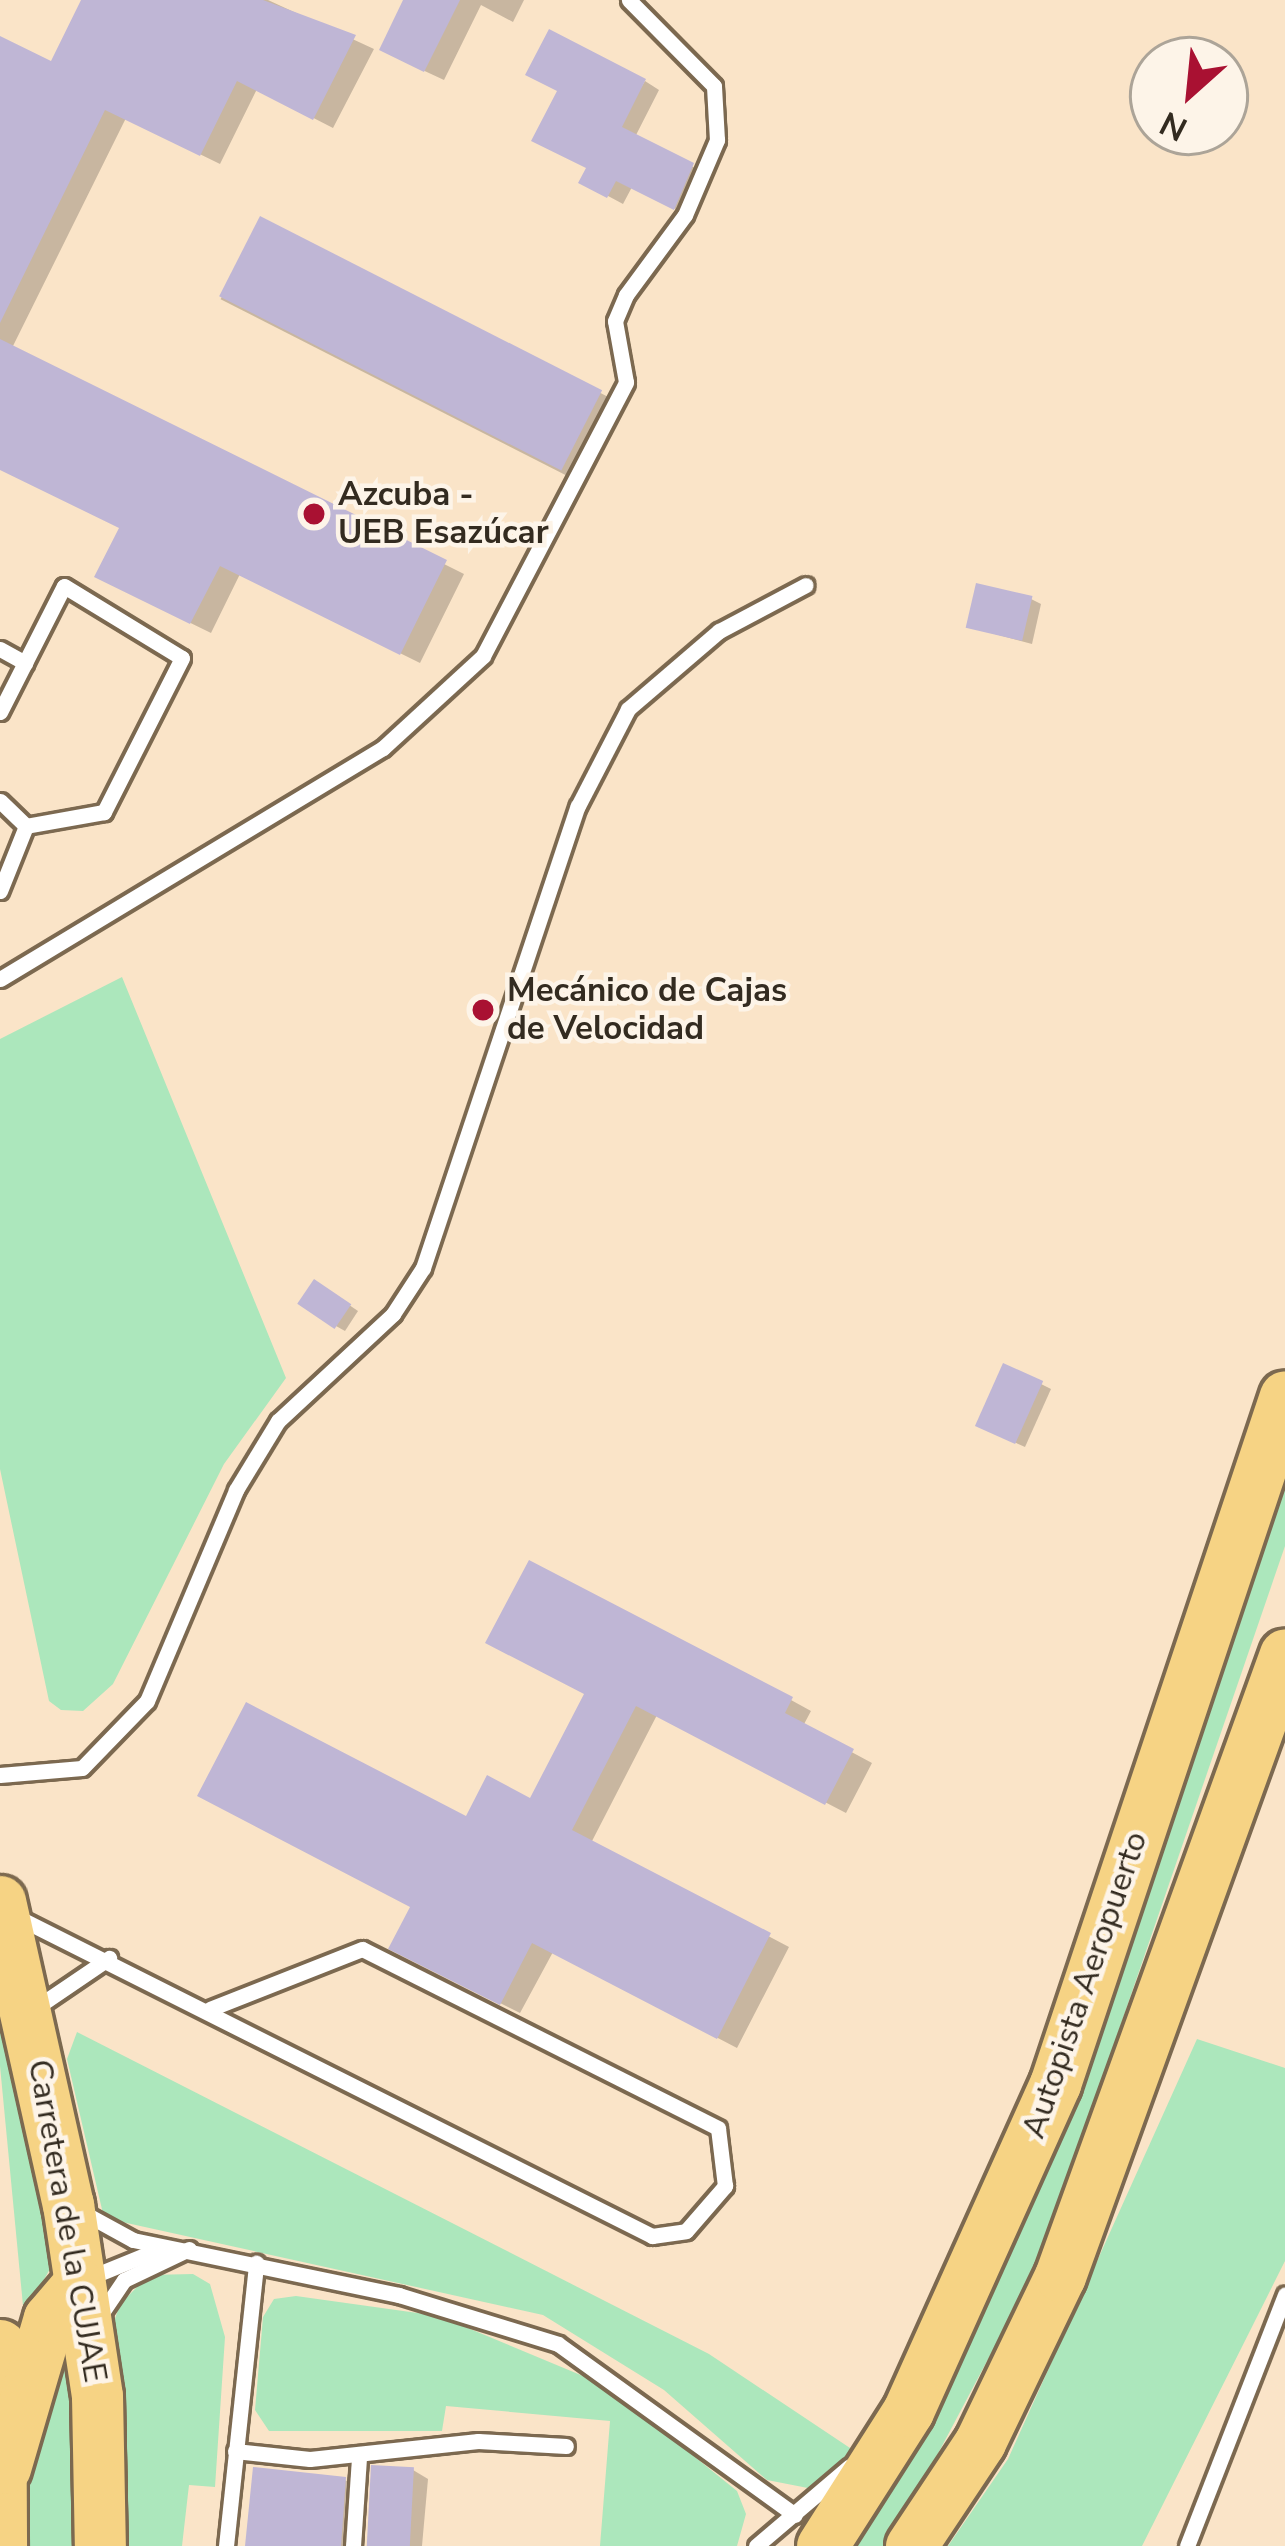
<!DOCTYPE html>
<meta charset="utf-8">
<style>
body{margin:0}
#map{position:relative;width:1285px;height:2546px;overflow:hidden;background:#fae4c8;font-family:"Nunito Sans",sans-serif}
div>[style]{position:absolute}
.green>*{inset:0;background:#ace7bc}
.shadow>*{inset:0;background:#0003;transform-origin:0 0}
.building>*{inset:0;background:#bfb6d5;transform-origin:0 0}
.roads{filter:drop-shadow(3px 0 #7c6950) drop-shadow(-3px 0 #7c6950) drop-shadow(0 3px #7c6950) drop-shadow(0 -3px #7c6950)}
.service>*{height:15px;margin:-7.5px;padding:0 7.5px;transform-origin:7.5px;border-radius:7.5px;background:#fff}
.trunk>*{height:51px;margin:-25.5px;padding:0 25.5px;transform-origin:25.5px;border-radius:25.5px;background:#f6d384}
.dots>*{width:33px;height:33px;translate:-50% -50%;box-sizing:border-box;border:6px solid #fdf4e8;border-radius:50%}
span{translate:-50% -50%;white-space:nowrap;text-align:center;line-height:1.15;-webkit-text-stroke:9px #fdf4e8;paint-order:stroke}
.poi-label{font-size:33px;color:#332b20;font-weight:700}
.left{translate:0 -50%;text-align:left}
.street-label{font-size:33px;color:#332b20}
.north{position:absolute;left:1129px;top:36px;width:120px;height:120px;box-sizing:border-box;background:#fdf4e8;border:3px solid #aca498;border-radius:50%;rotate:207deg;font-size:33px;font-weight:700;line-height:48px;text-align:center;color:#332b20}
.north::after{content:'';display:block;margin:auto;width:42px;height:54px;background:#a91132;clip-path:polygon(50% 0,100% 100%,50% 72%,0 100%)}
</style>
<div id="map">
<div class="green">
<i style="clip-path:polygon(122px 977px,286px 1378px,224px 1464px,113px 1684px,83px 1711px,61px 1710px,49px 1701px,0 1469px,0 1039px)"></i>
<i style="clip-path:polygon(1285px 1470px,1285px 1546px,1039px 2263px,889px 2546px,845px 2546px)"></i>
<i style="clip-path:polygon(0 1965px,57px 2256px,24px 2316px,0 2066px)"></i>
<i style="clip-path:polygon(77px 2032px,709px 2354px,856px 2452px,813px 2489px,767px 2480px,664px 2390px,543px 2315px,104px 2218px,67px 2059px)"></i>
<i style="clip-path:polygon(1197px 2039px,1285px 2068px,1285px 2261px,1142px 2546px,948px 2546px,1008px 2459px)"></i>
<i style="clip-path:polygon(193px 2274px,210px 2284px,225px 2337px,215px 2487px,189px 2485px,182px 2546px,125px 2546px,107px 2342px,120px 2304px,149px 2275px)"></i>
<i style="clip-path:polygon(296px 2296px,439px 2316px,607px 2386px,737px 2491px,746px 2514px,737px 2546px,600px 2546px,610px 2421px,446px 2406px,442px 2431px,269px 2431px,255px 2410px,263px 2317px,274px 2299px)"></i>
<i style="clip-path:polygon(70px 2315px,87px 2546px,22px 2546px,47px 2348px)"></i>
</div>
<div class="shadow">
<i style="clip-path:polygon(84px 0,268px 0,374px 49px,333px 128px,257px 89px,220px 164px,126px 118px,12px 348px,464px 574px,420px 663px,240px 574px,211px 633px,117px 587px,122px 528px,0 468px,0 39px,52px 65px)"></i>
<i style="clip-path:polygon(406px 0,524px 0,513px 22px,481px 5px,444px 80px,401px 60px)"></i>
<i style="clip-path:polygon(645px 81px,659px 90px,635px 137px,707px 174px,689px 216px,632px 187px,623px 204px,582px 182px)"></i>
<i style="left:261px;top:220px;width:403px;height:89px;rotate:27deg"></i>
<i style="clip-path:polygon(1031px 599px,1041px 604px,1032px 644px,969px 627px)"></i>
<i style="clip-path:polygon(324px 1288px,358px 1311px,345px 1331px,336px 1326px)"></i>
<i style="clip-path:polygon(1041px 1384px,1051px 1389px,1025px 1447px,987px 1430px)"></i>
<i style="clip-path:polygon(588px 1694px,791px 1700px,811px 1711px,803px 1726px,872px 1763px,846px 1813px,657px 1715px,591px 1843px,789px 1947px,737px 2048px,553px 1952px,520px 2013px,412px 1959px,467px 1820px,532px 1802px)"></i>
<i style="clip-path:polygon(413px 2470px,428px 2479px,422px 2546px,368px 2546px)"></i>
<i style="clip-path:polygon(345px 2480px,360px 2489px,357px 2546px,248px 2546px)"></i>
</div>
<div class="building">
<i style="clip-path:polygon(81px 0,263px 0,356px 35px,313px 120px,237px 81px,200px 156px,105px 110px,0 323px,0 36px,51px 61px)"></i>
<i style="clip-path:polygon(403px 0,460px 0,424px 72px,379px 50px)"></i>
<i style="clip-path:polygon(549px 29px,646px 79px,622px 127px,694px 163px,674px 210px,616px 181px,607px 198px,578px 183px,586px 168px,531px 141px,557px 91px,525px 75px)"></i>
<i style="left:260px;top:216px;width:384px;height:90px;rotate:27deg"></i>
<i style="clip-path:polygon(0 339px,447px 560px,400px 655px,220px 566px,190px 624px,94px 577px,119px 528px,0 470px)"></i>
<i style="left:976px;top:583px;width:58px;height:46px;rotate:13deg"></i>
<i style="left:314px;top:1279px;width:45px;height:30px;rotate:34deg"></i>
<i style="left:1003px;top:1363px;width:44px;height:69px;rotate:24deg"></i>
<i style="clip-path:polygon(529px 1560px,793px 1697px,785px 1713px,854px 1749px,825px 1805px,636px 1706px,572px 1830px,771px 1933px,717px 2039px,532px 1943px,500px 2005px,388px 1949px,410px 1907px,197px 1796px,246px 1702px,466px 1816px,487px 1775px,530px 1798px,584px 1694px,485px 1643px)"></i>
<i style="left:371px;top:2465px;width:43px;height:81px;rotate:3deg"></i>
<i style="clip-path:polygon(253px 2467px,346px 2477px,341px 2546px,245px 2546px)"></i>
</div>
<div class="roads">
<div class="service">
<i style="left:0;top:649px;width:29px;rotate:29deg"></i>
<i style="left:0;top:712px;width:141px;rotate:-63.1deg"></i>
<i style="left:64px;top:586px;width:138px;rotate:31.4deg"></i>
<i style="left:182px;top:658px;width:173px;rotate:116.9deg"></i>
<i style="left:104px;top:812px;width:79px;rotate:169.8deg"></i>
<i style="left:26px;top:826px;width:36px;rotate:-136deg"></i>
<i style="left:0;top:891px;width:70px;rotate:-68.2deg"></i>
<i style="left:0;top:979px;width:447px;rotate:-31.1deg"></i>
<i style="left:383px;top:748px;width:136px;rotate:-42.6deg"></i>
<i style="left:483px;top:656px;width:309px;rotate:-62.4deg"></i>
<i style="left:626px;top:382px;width:62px;rotate:-100.2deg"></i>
<i style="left:615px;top:321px;width:28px;rotate:-67deg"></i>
<i style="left:626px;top:295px;width:99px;rotate:-53.6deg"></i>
<i style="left:685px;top:215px;width:82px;rotate:-66.9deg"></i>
<i style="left:717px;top:140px;width:54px;rotate:-93.2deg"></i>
<i style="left:714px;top:86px;width:121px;rotate:-134.7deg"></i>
<i style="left:0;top:1775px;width:82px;rotate:-4.9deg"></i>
<i style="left:82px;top:1768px;width:93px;rotate:-45.9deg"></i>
<i style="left:147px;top:1701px;width:229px;rotate:-67.1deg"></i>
<i style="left:236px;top:1490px;width:81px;rotate:-58.7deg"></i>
<i style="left:278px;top:1421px;width:157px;rotate:-42.9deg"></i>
<i style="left:393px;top:1314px;width:55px;rotate:-56.9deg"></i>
<i style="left:423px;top:1268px;width:487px;rotate:-71.5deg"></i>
<i style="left:578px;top:806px;width:109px;rotate:-62.7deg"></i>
<i style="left:628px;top:709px;width:120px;rotate:-40.6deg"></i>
<i style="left:719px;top:631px;width:98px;rotate:-27.9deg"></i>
<i style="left:17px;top:1917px;width:711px;rotate:26.67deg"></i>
<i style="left:652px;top:2236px;width:34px;rotate:-8deg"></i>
<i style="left:686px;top:2231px;width:60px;rotate:-49.1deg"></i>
<i style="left:725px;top:2186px;width:58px;rotate:-96.9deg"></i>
<i style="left:718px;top:2128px;width:398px;rotate:-153.3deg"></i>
<i style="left:362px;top:1949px;width:163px;rotate:158.5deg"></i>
<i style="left:34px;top:2009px;width:91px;rotate:-34.2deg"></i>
<i style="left:82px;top:2212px;width:58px;rotate:28.8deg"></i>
<i style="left:133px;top:2240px;width:272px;rotate:11.7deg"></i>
<i style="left:399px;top:2295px;width:166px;rotate:17.1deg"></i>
<i style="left:558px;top:2344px;width:292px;rotate:35.8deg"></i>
<i style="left:86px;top:2279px;width:77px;rotate:-22.2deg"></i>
<i style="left:101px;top:2314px;width:41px;rotate:-55.9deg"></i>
<i style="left:124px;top:2280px;width:72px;rotate:-25.5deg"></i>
<i style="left:235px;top:2451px;width:75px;rotate:6.1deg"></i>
<i style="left:310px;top:2459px;width:169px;rotate:-6.1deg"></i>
<i style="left:478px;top:2441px;width:88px;rotate:3.3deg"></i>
<i style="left:226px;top:2546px;width:285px;rotate:-83.9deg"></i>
<i style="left:353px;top:2546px;width:89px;rotate:-86.1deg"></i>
<i style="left:756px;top:2546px;width:123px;rotate:-40.4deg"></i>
<i style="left:1187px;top:2546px;width:270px;rotate:-68.7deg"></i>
</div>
<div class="trunk">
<i style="left:0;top:1901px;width:311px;rotate:77.4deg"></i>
<i style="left:68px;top:2204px;width:194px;rotate:81.4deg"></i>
<i style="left:97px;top:2396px;width:150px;rotate:88.9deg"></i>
<i style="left:0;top:2345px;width:201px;rotate:89.7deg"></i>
<i style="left:5px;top:2468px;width:156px;rotate:-73.7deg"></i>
<i style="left:49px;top:2318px;width:45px;rotate:-49.5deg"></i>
<i style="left:822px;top:2546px;width:160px;rotate:-57.5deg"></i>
<i style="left:908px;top:2411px;width:359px;rotate:-65.8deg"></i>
<i style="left:1055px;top:2084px;width:725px;rotate:-71.52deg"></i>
<i style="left:911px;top:2546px;width:125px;rotate:-56.4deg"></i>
<i style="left:980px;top:2442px;width:184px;rotate:-64.3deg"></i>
<i style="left:1060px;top:2276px;width:661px;rotate:-70.11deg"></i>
</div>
</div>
<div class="dots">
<i style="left:314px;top:514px;background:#a91132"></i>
<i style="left:483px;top:1010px;background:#a91132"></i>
</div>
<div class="poi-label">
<span class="left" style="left:338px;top:514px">Azcuba -<br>UEB Esazúcar</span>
<span class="left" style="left:507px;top:1010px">Mecánico de Cajas<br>de Velocidad</span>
</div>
<div class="street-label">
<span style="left:1085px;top:1985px;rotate:-71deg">Autopista Aeropuerto</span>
<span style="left:67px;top:2221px;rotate:80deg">Carretera de la CUJAE</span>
</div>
<div class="north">N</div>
</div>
